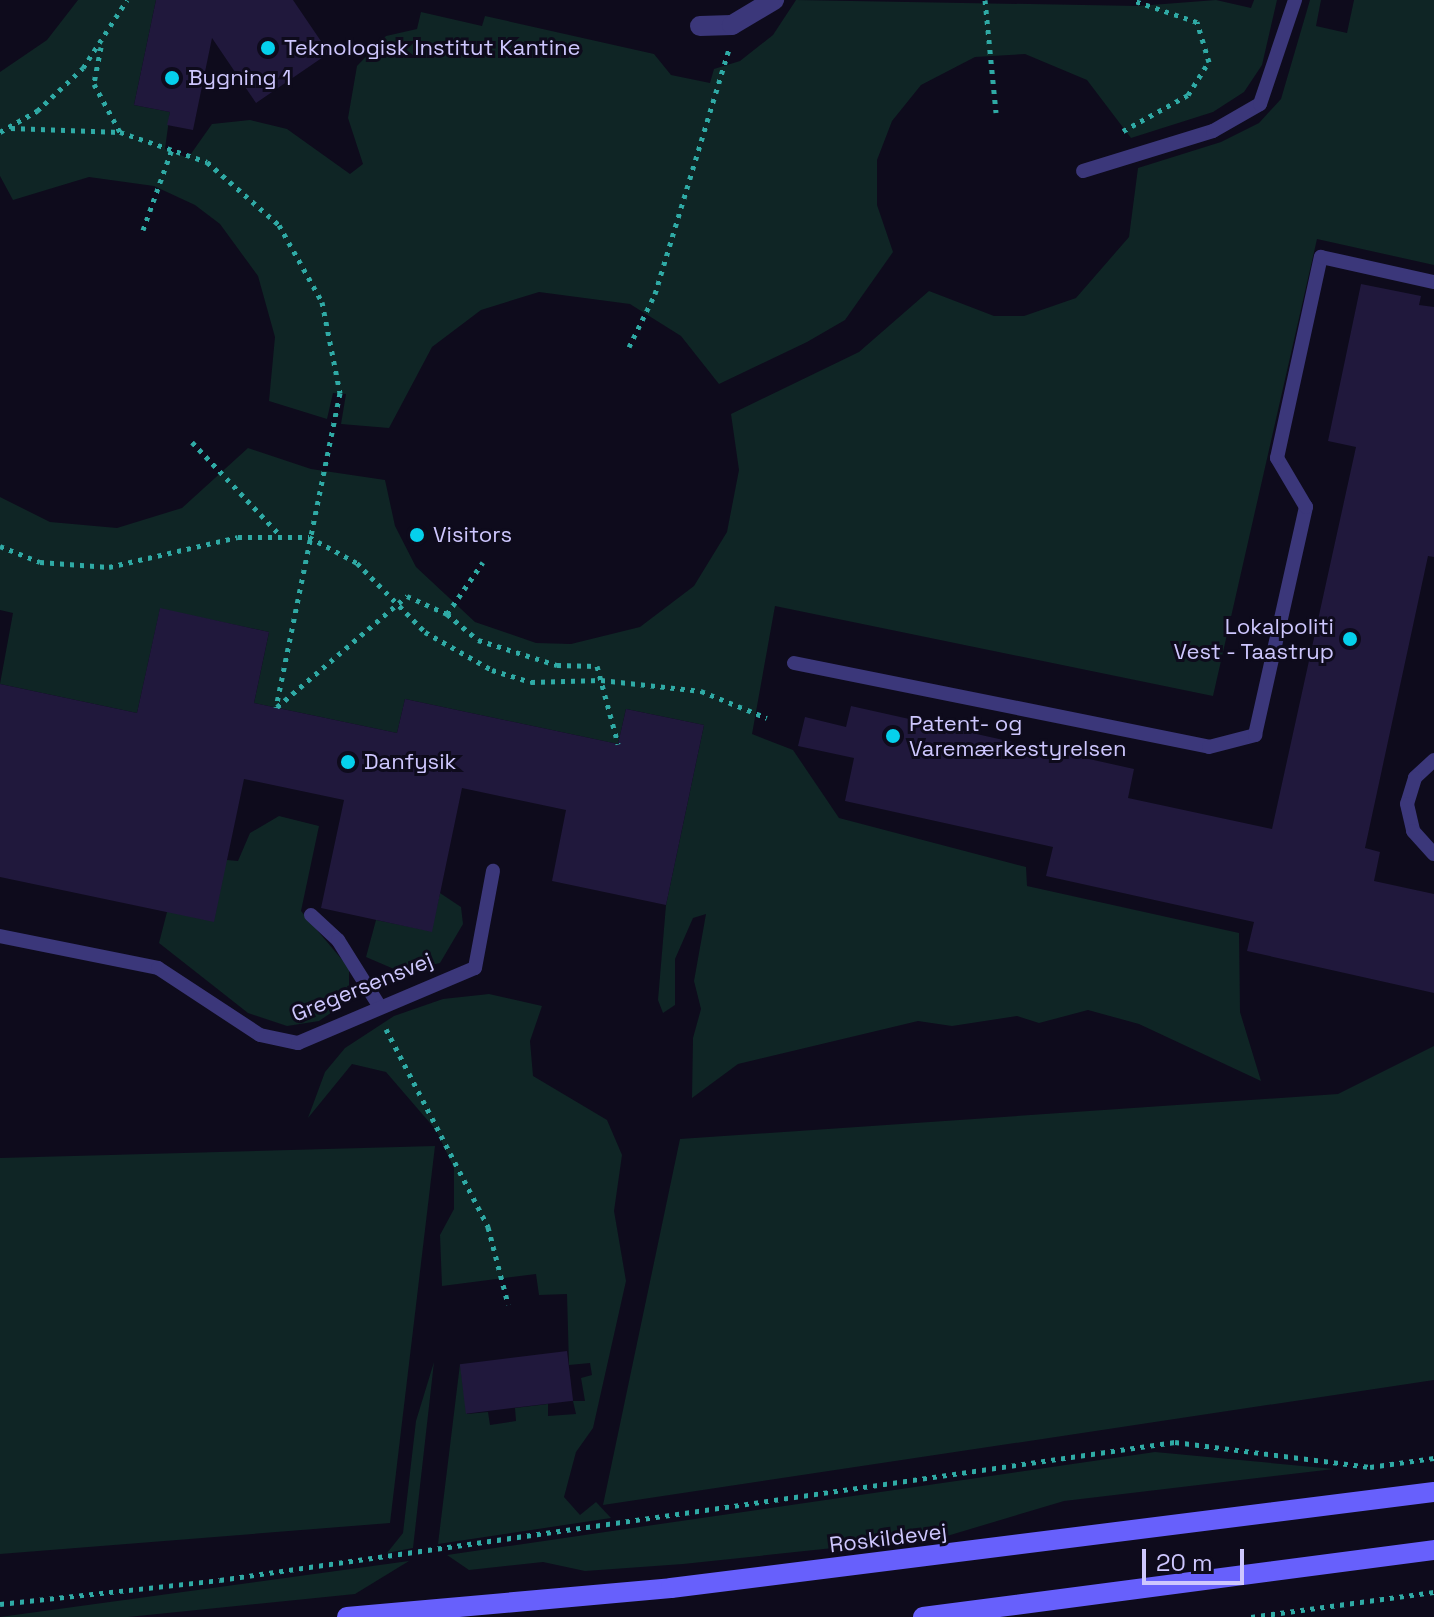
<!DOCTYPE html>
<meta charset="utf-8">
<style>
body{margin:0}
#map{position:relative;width:1434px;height:1617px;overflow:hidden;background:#0e0b1c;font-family:"Space Grotesk",sans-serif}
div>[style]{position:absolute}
.green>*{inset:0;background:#0f2525}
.building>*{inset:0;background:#20183c;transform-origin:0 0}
.path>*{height:5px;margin-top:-2.5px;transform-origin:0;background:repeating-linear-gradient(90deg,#2faaa5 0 4px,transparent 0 10px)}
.lane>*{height:14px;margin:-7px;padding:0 7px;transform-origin:7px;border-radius:7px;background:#3b377a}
.street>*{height:20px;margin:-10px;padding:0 10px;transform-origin:10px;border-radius:10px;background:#3b377a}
.secondary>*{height:20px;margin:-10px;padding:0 10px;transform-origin:10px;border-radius:10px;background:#6760fc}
.dots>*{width:22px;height:22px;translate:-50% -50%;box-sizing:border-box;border:4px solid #0e0b1c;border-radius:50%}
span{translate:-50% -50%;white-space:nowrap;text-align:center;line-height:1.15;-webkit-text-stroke:6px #0e0b1c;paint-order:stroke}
.poi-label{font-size:22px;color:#cec7fe}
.left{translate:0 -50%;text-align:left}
.right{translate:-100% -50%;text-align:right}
.street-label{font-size:22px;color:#cec7fe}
.scale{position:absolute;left:1142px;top:1549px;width:102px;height:36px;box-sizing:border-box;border:4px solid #cec7fe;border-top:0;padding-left:10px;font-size:24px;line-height:28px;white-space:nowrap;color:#cec7fe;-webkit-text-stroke:6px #0e0b1c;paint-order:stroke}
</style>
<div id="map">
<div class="green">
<i style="clip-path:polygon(78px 0,156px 0,134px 105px,170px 112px,165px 149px,188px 158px,212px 124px,250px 120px,287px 129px,350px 174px,363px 164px,348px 118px,357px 66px,386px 36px,417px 29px,421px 12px,482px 26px,485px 16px,654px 54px,671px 75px,710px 83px,714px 69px,740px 61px,773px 35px,796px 0,1138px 6px,1216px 0,1251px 8px,1254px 0,1277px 0,1262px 65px,1244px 92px,1213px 112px,1131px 138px,1087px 80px,1025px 54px,975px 57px,921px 85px,892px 121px,877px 160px,877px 205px,893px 252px,845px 320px,807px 342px,719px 384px,681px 336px,630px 304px,539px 292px,481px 310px,432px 347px,389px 428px,341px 424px,346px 394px,333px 393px,327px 419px,269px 401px,275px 337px,258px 276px,220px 224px,195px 205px,154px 186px,89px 177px,13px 200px,0 176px,0 72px,47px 40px)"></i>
<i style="clip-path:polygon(1310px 0,1321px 0,1316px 26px,1347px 33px,1354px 0,1434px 0,1434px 265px,1317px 239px,1213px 696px,775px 606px,752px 734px,793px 750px,839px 818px,1026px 867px,1027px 886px,1239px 933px,1240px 1012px,1261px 1081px,1139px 1024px,1088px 1010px,1039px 1023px,1017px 1016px,952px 1026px,918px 1021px,738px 1064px,692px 1098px,693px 1038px,701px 1009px,694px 981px,706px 914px,693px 918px,675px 959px,675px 1005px,663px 1013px,658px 1000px,666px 905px,704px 725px,626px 709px,618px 744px,405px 699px,397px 733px,254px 703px,269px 632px,160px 609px,137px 713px,0 684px,13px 613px,0 610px,0 497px,50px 522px,117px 528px,182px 508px,248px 448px,311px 469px,385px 480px,395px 526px,416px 567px,475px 622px,536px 643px,571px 644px,640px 627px,694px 586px,727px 532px,739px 470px,731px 414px,859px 352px,929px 291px,994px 316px,1024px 316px,1076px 298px,1129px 237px,1138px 168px,1221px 142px,1259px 123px,1281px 99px)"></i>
<i style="clip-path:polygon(279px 816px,319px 826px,301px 911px,349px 968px,349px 989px,335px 1010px,319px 1021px,287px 1026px,248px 1013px,159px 943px,167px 912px,227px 860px,238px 861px,250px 833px)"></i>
<i style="clip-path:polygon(440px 893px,461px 907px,463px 924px,440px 963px,401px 972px,366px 957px,376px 920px,431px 931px)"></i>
<i style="clip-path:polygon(489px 994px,542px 1006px,530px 1041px,533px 1076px,607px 1120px,622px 1155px,614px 1211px,626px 1281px,593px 1428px,576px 1452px,564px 1497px,580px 1515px,596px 1502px,611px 1518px,438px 1544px,460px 1364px,467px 1414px,488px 1412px,490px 1425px,516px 1421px,515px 1408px,548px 1404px,548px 1416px,576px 1414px,573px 1401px,585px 1401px,581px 1378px,592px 1375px,590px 1363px,569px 1365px,567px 1294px,539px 1295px,536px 1274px,442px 1286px,440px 1235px,454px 1209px,454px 1168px,436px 1130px,386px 1072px,352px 1064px,308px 1118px,325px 1072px,345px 1048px,394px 1016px,443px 999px)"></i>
<i style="clip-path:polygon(1434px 1046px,1434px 1380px,603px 1505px,680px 1139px,1338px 1094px)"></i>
<i style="clip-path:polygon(435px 1146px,390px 1523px,0 1554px,0 1158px)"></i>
<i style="clip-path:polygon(434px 1362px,413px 1548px,387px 1553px,403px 1533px,416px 1421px)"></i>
<i style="clip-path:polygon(1155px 1452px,1334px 1469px,1064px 1501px,947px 1536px,683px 1564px,585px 1571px,543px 1562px,469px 1570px,447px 1555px)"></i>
<i style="clip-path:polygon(409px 1561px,355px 1594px,128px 1617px,0 1617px)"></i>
</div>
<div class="building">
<i style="clip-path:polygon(156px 0,293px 0,329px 53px,256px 103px,212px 38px,193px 130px,167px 125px,170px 112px,134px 105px)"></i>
<i style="clip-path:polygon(1361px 284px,1421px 296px,1419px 305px,1434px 307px,1434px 557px,1428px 556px,1365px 848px,1380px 852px,1374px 881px,1434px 894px,1434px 993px,1247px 951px,1254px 922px,1046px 876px,1053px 847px,845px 801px,854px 758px,798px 746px,805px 717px,846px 727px,851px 706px,1134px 769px,1128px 798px,1272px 829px,1356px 447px,1328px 441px)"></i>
<i style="clip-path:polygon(160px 608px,269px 632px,254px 703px,397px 733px,405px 699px,618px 744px,626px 709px,704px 725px,666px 905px,552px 881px,566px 810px,462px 788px,432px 932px,321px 908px,344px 800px,244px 779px,214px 922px,0 877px,0 684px,137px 713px)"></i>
<i style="left:567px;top:1351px;width:50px;height:108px;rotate:83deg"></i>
</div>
<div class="path">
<i style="left:985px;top:0;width:113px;rotate:84.4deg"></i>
<i style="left:101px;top:47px;width:38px;rotate:101deg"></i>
<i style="left:94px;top:84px;width:55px;rotate:61.6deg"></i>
<i style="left:11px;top:128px;width:109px;rotate:2.1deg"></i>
<i style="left:120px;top:132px;width:92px;rotate:19deg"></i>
<i style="left:207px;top:162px;width:96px;rotate:41.2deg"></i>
<i style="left:279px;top:225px;width:88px;rotate:60.8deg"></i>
<i style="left:322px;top:302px;width:93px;rotate:78.8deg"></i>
<i style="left:340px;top:393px;width:321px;rotate:101.5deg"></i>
<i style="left:1123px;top:131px;width:74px;rotate:-29deg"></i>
<i style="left:1188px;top:95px;width:39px;rotate:-58deg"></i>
<i style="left:1209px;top:62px;width:42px;rotate:-106.7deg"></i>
<i style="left:1197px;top:22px;width:69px;rotate:-161.3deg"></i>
<i style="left:0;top:132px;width:43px;rotate:-29.6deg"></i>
<i style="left:37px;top:111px;width:63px;rotate:-43.1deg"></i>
<i style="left:83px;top:68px;width:81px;rotate:-57.1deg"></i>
<i style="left:143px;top:230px;width:89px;rotate:-70.3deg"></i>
<i style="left:629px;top:347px;width:59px;rotate:-63.9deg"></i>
<i style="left:655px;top:294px;width:256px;rotate:-73.2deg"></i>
<i style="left:192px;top:442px;width:127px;rotate:46.6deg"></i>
<i style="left:0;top:546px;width:43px;rotate:21.8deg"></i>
<i style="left:40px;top:562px;width:69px;rotate:4.1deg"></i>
<i style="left:109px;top:567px;width:132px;rotate:-13.1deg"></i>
<i style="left:238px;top:537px;width:71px"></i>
<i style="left:309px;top:537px;width:55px;rotate:28.4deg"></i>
<i style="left:357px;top:563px;width:97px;rotate:45.4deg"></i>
<i style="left:425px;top:632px;width:77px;rotate:29.6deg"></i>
<i style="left:492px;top:670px;width:41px;rotate:17.1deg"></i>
<i style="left:531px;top:682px;width:70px;rotate:-1.6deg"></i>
<i style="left:601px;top:680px;width:101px;rotate:6.3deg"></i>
<i style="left:701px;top:691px;width:71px;rotate:22.2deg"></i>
<i style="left:447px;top:614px;width:63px;rotate:-55.3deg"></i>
<i style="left:277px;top:707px;width:171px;rotate:-40.5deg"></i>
<i style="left:407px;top:596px;width:44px;rotate:24.2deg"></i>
<i style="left:447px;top:614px;width:40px;rotate:40deg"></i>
<i style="left:478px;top:640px;width:83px;rotate:17.6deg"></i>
<i style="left:557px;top:665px;width:40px;rotate:1.4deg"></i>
<i style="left:597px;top:666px;width:81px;rotate:74.9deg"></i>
<i style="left:386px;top:1029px;width:223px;rotate:62.7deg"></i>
<i style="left:488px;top:1227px;width:80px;rotate:75.4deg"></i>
<i style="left:0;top:1604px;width:221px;rotate:-6.2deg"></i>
<i style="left:220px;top:1580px;width:965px;rotate:-8.22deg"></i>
<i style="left:1175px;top:1442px;width:197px;rotate:7.3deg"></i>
<i style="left:1370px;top:1467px;width:65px;rotate:-8deg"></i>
<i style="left:1251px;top:1617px;width:185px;rotate:-7.8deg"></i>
</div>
<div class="lane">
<i style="left:1083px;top:171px;width:136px;rotate:-17.1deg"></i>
<i style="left:1213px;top:131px;width:54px;rotate:-29.9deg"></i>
<i style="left:1260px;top:104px;width:110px;rotate:-71.4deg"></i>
<i style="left:794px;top:663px;width:423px;rotate:11.4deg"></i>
<i style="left:1209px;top:747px;width:48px;rotate:-14.6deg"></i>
<i style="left:1255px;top:735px;width:234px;rotate:-77.4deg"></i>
<i style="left:1306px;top:507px;width:57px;rotate:-120.6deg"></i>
<i style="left:1277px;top:458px;width:206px;rotate:-77.7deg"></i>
<i style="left:1321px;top:257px;width:116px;rotate:12.5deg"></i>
<i style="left:1434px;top:760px;width:26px;rotate:137deg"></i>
<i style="left:1415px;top:778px;width:27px;rotate:107deg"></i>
<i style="left:1407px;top:804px;width:28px;rotate:77deg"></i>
<i style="left:1413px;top:831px;width:31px;rotate:48deg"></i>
<i style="left:311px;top:915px;width:37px;rotate:43deg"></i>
<i style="left:338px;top:940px;width:79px;rotate:57.9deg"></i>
<i style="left:0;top:936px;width:161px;rotate:11.4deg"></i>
<i style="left:158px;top:968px;width:122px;rotate:33.3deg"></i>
<i style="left:260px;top:1035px;width:39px;rotate:12deg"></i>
<i style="left:298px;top:1043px;width:192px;rotate:-23deg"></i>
<i style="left:475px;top:968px;width:99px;rotate:-79.5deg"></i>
</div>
<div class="street">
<i style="left:700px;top:26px;width:32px;rotate:-2deg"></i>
<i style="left:732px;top:25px;width:49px;rotate:-30.8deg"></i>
</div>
<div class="secondary">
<i style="left:347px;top:1617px;width:325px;rotate:-5.1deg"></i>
<i style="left:671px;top:1588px;width:769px;rotate:-7.17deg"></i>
<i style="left:923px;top:1617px;width:515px;rotate:-7.47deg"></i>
</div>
<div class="dots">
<i style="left:268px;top:48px;background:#05d0ec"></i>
<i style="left:172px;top:78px;background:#05d0ec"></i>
<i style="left:417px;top:535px;background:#05d0ec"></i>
<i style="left:1350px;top:639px;background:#05d0ec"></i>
<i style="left:893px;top:736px;background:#05d0ec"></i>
<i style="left:348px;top:762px;background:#05d0ec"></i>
</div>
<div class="poi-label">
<span class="left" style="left:284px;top:48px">Teknologisk Institut Kantine</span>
<span class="left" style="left:188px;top:78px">Bygning 1</span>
<span class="left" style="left:433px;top:535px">Visitors</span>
<span class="right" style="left:1334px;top:639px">Lokalpoliti<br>Vest - Taastrup</span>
<span class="left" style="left:909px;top:736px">Patent- og<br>Varemærkestyrelsen</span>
<span class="left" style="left:364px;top:762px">Danfysik</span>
</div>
<div class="street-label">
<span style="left:362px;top:987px;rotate:-22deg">Gregersensvej</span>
<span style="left:888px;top:1538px;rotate:-7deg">Roskildevej</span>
</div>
<div class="scale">20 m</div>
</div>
